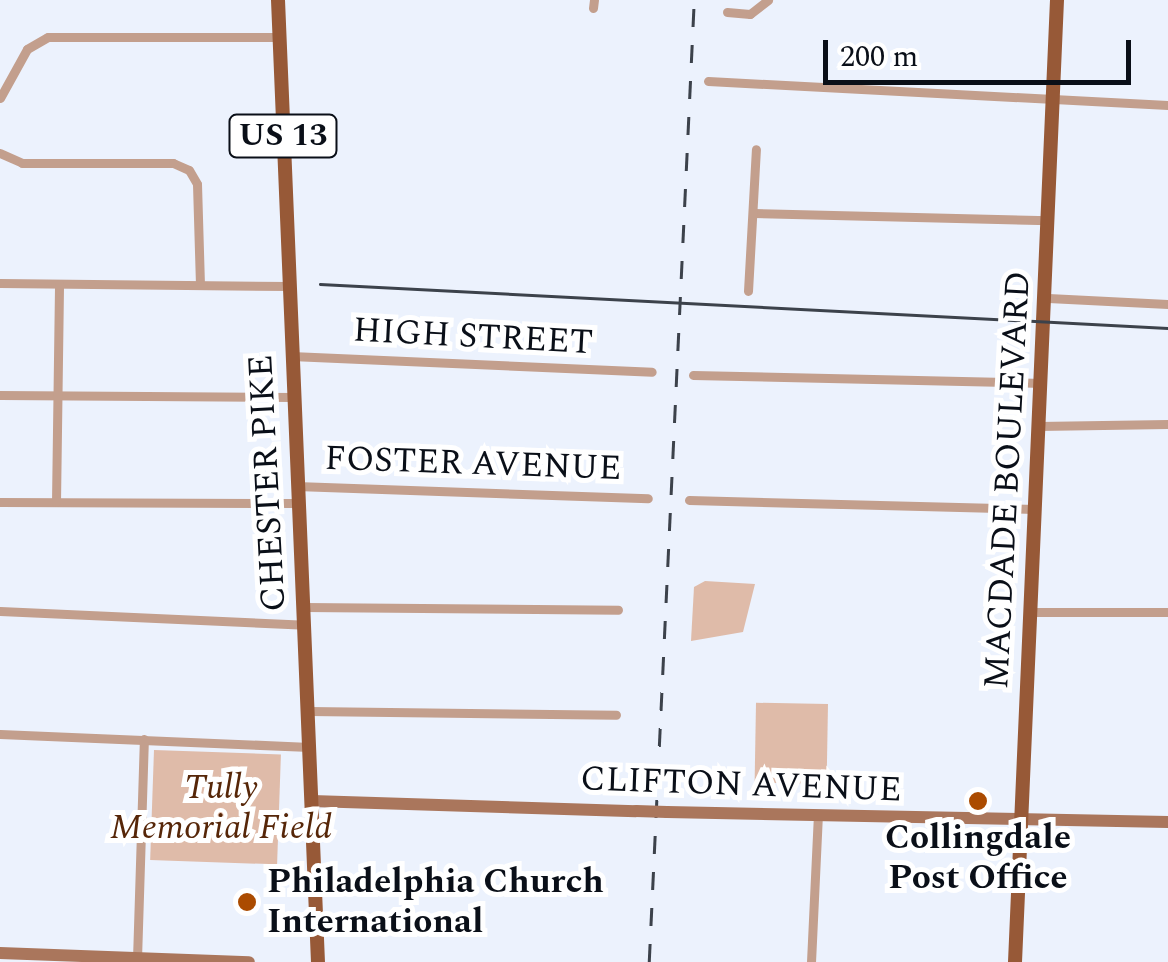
<!DOCTYPE html>
<style>
body{margin:0}
#map{position:relative;width:1168px;height:962px;overflow:hidden;background:#ecf2fd;font-family:Spectral,serif}
div>[style]{position:absolute}
.green>*{inset:0;background:#dfbba9;transform-origin:0 0}
.street>*{height:9px;margin:-4.5px;padding:0 4.5px;transform-origin:4.5px;border-radius:4.5px;background:#c39f8d}
.secondary>*{height:12px;margin:-6px;padding:0 6px;transform-origin:6px;border-radius:6px;background:#aa765c}
.primary>*{height:14px;margin:-7px;padding:0 7px;transform-origin:7px;border-radius:7px;background:#975937}
.tram>*{height:2.5px;margin:-1.25px;padding:0 1.25px;transform-origin:1.25px;border-radius:1.25px;background:#3c424b}
.rail>*{height:2.5px;margin-top:-1.25px;transform-origin:0;background:repeating-linear-gradient(90deg,#3c424b 0 18px,transparent 0 36px)}
.secondary-bridge>*{height:12px;margin:-6px;padding:0 6px;transform-origin:6px;border-radius:6px;background:#aa765c}
.dots>*{width:28px;height:28px;translate:-50% -50%;box-sizing:border-box;border:5px solid #fff;border-radius:50%}
span{translate:-50% -50%;white-space:nowrap;text-align:center;line-height:1.15;-webkit-text-stroke:10px #fff;paint-order:stroke}
.shield-label span{padding:2px 8px;background:#fff;border:2px solid;border-radius:8px;-webkit-text-stroke-width:0}
.shield-label{font-size:32px;color:#0a0f18;font-weight:700}
.street-label{font-size:35px;color:#0a0f18}
.park-label{font-size:35px;color:#562608;font-style:italic}
.poi-label{font-size:35px;color:#0a0f18;font-weight:700}
.left{translate:0 -50%;text-align:left}
.scale{position:absolute;left:823px;top:40px;width:308px;height:45px;box-sizing:border-box;border:5px solid #0a0f18;border-top:0;padding-left:12px;font-size:30px;line-height:35px;white-space:nowrap;color:#0a0f18;-webkit-text-stroke:8px #fff;paint-order:stroke}
</style>
<div id="map">
<div class="green">
<i style="clip-path:polygon(705px 581px,755px 584px,743px 632px,691px 641px,694px 587px)"></i>
<i style="left:828px;top:704px;width:80px;height:72px;rotate:91deg"></i>
<i style="left:154px;top:750px;width:127px;height:110px;rotate:2deg"></i>
</div>
<div class="street">
<i style="left:593px;top:8px;width:8px;rotate:-83deg"></i>
<i style="left:727px;top:12px;width:23px;rotate:5deg"></i>
<i style="left:750px;top:14px;width:23px;rotate:-38deg"></i>
<i style="left:708px;top:81px;width:461px;rotate:3deg"></i>
<i style="left:0;top:98px;width:56px;rotate:-61.1deg"></i>
<i style="left:27px;top:49px;width:24px;rotate:-30deg"></i>
<i style="left:48px;top:37px;width:231px"></i>
<i style="left:0;top:153px;width:24px;rotate:24deg"></i>
<i style="left:22px;top:163px;width:151px"></i>
<i style="left:173px;top:163px;width:17px;rotate:24deg"></i>
<i style="left:189px;top:170px;width:16px;rotate:60deg"></i>
<i style="left:197px;top:184px;width:101px;rotate:88.3deg"></i>
<i style="left:754px;top:213px;width:295px;rotate:1.4deg"></i>
<i style="left:0;top:283px;width:289px;rotate:0.6deg"></i>
<i style="left:748px;top:291px;width:142px;rotate:-86.8deg"></i>
<i style="left:1048px;top:298px;width:120px;rotate:2.9deg"></i>
<i style="left:291px;top:356px;width:361px;rotate:2.5deg"></i>
<i style="left:693px;top:375px;width:348px;rotate:1.3deg"></i>
<i style="left:0;top:395px;width:293px;rotate:0.4deg"></i>
<i style="left:1038px;top:426px;width:130px;rotate:-0.9deg"></i>
<i style="left:296px;top:486px;width:352px;rotate:2deg"></i>
<i style="left:689px;top:500px;width:346px;rotate:1.5deg"></i>
<i style="left:0;top:502px;width:297px;rotate:0.2deg"></i>
<i style="left:56px;top:502px;width:218px;rotate:-89.2deg"></i>
<i style="left:304px;top:607px;width:314px;rotate:0.5deg"></i>
<i style="left:0;top:611px;width:305px;rotate:2.6deg"></i>
<i style="left:1031px;top:612px;width:137px"></i>
<i style="left:309px;top:711px;width:307px;rotate:0.7deg"></i>
<i style="left:0;top:734px;width:310px;rotate:2.4deg"></i>
<i style="left:137px;top:959px;width:220px;rotate:-88.2deg"></i>
<i style="left:811px;top:962px;width:146px;rotate:-87.3deg"></i>
</div>
<div class="secondary">
<i style="left:312px;top:801px;width:324px;rotate:1.8deg"></i>
<i style="left:667px;top:812px;width:501px;rotate:1.14deg"></i>
<i style="left:0;top:953px;width:249px;rotate:2.1deg"></i>
</div>
<div class="primary">
<i style="left:278px;top:0;width:963px;rotate:87.62deg"></i>
<i style="left:1015px;top:962px;width:963px;rotate:-87.5deg"></i>
</div>
<div class="tram">
<i style="left:320px;top:284px;width:849px;rotate:2.97deg"></i>
</div>
<div class="rail">
<i style="left:649px;top:962px;width:963px;rotate:-87.32deg"></i>
</div>
<div class="secondary-bridge">
<i style="left:636px;top:811px;width:31px;rotate:2deg"></i>
</div>
<div class="dots">
<i style="left:978px;top:801px;background:#ab4b00"></i>
<i style="left:247px;top:902px;background:#ab4b00"></i>
</div>
<div class="shield-label">
<span style="left:283px;top:136px">US 13</span>
</div>
<div class="street-label">
<span style="left:473px;top:337px;rotate:3deg">HIGH STREET</span>
<span style="left:473px;top:464px;rotate:2deg">FOSTER AVENUE</span>
<span style="left:1008px;top:480px;rotate:-87deg">MACDADE BOULEVARD</span>
<span style="left:268px;top:483px;rotate:-93deg">CHESTER PIKE</span>
<span style="left:741px;top:785px;rotate:2deg">CLIFTON AVENUE</span>
</div>
<div class="park-label">
<span style="left:221px;top:808px">Tully<br>Memorial Field</span>
</div>
<div class="poi-label">
<span style="left:978px;top:858px">Collingdale<br>Post Office</span>
<span class="left" style="left:267px;top:902px">Philadelphia Church<br>International</span>
</div>
<div class="scale">200 m</div>
</div>
